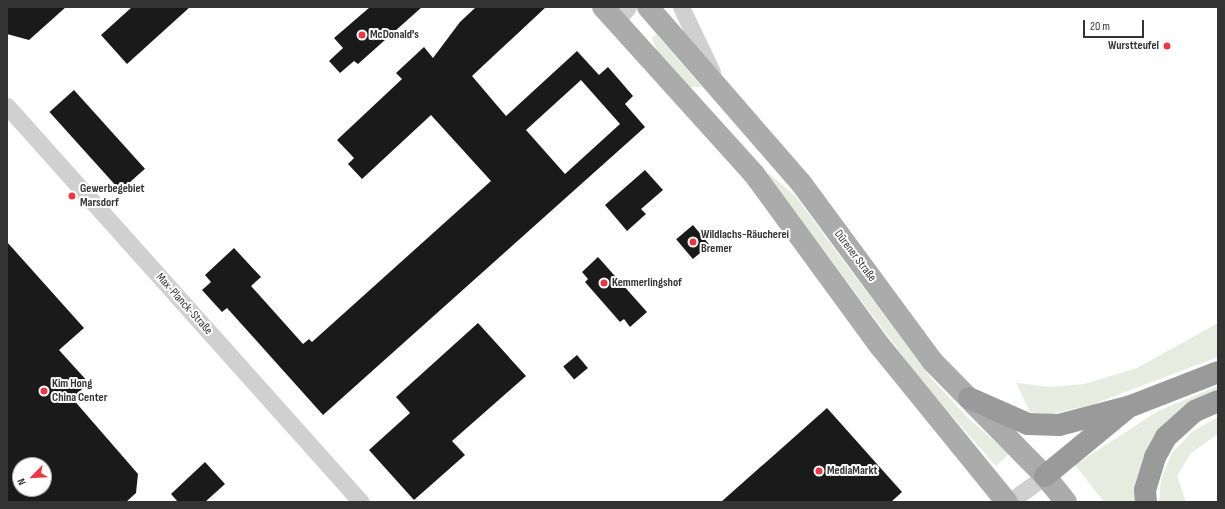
<!DOCTYPE html>
<meta charset="utf-8">
<style>
body{margin:0}
#map{position:relative;width:1225px;height:509px;overflow:hidden;background:#fff;font-family:"Sofia Sans Condensed",sans-serif}
div>[style]{position:absolute}
.green>*{inset:0;background:#e6ecdf}
.building>*{inset:0;background:#1a1a1a;transform-origin:0 0}
.minor>*{height:17px;margin:-8.5px;padding:0 8.5px;transform-origin:8.5px;border-radius:8.5px;background:#d0d0d0}
.primary>*{height:22px;margin:-11px;padding:0 11px;transform-origin:11px;border-radius:11px;background:#ababab}
.motorway>*{height:22px;margin:-11px;padding:0 11px;transform-origin:11px;border-radius:11px;background:#9a9a9a}
.dots>*{width:11px;height:11px;translate:-50% -50%;box-sizing:border-box;border:2px solid #fff;border-radius:50%}
span{translate:-50% -50%;white-space:nowrap;text-align:center;line-height:1.15;-webkit-text-stroke:4px #fff;paint-order:stroke}
.poi-label{font-size:12px;color:#333;font-weight:700}
.left{translate:0 -50%;text-align:left}
.right{translate:-100% -50%;text-align:right}
.street-label{font-size:12px;color:#333}
.frame{position:absolute;inset:0;border:8px solid #333;pointer-events:none}
.north{position:absolute;left:12px;top:457px;width:40px;height:40px;box-sizing:border-box;background:#fff;border:1px solid #adadad;border-radius:50%;rotate:246deg;font-size:11px;font-weight:700;line-height:16px;text-align:center;color:#333}
.north::after{content:'';display:block;margin:auto;width:14px;height:18px;background:#e63946;clip-path:polygon(50% 0,100% 100%,50% 72%,0 100%)}
.scale{position:absolute;left:1083px;top:20px;width:61px;height:18px;box-sizing:border-box;border:2px solid #333;border-top:0;padding-left:5px;font-size:12px;line-height:14px;white-space:nowrap;color:#333;-webkit-text-stroke:3px #fff;paint-order:stroke}
</style>
<div id="map">
<div class="green">
<i style="clip-path:polygon(656px 34px,701px 86px,701px 87px,688px 87px,658px 53px,652px 38px)"></i>
<i style="clip-path:polygon(769px 173px,796px 197px,931px 378px,967px 417px,1009px 454px,996px 466px,924px 384px,767px 175px)"></i>
<i style="clip-path:polygon(1218px 323px,1218px 357px,1091px 405px,1051px 414px,1030px 412px,1016px 383px,1051px 387px,1084px 384px,1137px 368px)"></i>
<i style="clip-path:polygon(1218px 386px,1218px 392px,1162px 427px,1143px 457px,1135px 487px,1136px 502px,1104px 502px,1075px 465px,1158px 411px)"></i>
<i style="clip-path:polygon(1218px 417px,1218px 434px,1191px 453px,1177px 476px,1186px 502px,1159px 502px,1161px 479px,1172px 453px,1193px 431px)"></i>
</div>
<div class="building">
<i style="clip-path:polygon(7px 7px,66px 7px,29px 40px,7px 34px)"></i>
<i style="clip-path:polygon(132px 7px,190px 7px,127px 64px,101px 35px)"></i>
<i style="clip-path:polygon(370px 7px,422px 7px,358px 64px,354px 61px,340px 73px,329px 61px,343px 48px,334px 38px)"></i>
<i style="clip-path:polygon(evenodd,476px 7px,546px 7px,472px 76px,506px 116px,577px 51px,599px 75px,608px 67px,621px 82px,633px 96px,625px 104px,645px 127px,323px 415px,227px 308px,222px 312px,202px 290px,211px 282px,205px 275px,234px 248px,261px 277px,251px 286px,303px 344px,309px 339px,312px 342px,491px 181px,431px 115px,362px 179px,348px 164px,354px 158px,337px 140px,402px 79px,396px 73px,424px 47px,433px 58px,460px 22px,476px 7px,581px 80px,620px 124px,565px 174px,526px 130px,581px 80px)"></i>
<i style="left:74px;top:90px;width:106px;height:33px;rotate:48deg"></i>
<i style="clip-path:polygon(645px 170px,663px 190px,641px 209px,646px 214px,627px 231px,605px 205px)"></i>
<i style="left:693px;top:225px;width:26px;height:22px;rotate:50deg"></i>
<i style="clip-path:polygon(evenodd,7px 242px,84px 328px,59px 350px,89px 383px,72px 398px,138px 474px,136px 493px,126px 502px,7px 502px,7px 242px,20px 465px,44px 465px,44px 489px,20px 489px,20px 465px)"></i>
<i style="clip-path:polygon(598px 257px,647px 312px,630px 327px,624px 319px,620px 322px,585px 282px,588px 279px,582px 272px)"></i>
<i style="clip-path:polygon(478px 323px,526px 376px,452px 441px,465px 455px,414px 500px,369px 450px,410px 413px,396px 397px)"></i>
<i style="left:577px;top:355px;width:17px;height:18px;rotate:50deg"></i>
<i style="clip-path:polygon(827px 408px,902px 492px,891px 502px,721px 502px)"></i>
<i style="clip-path:polygon(205px 462px,225px 484px,205px 502px,178px 502px,171px 494px)"></i>
</div>
<div class="minor">
<i style="left:681px;top:7px;width:72px;rotate:64.5deg"></i>
<i style="left:616px;top:21px;width:18px;rotate:-49deg"></i>
<i style="left:7px;top:106px;width:531px;rotate:48.21deg"></i>
<i style="left:1009px;top:502px;width:44px;rotate:-35.8deg"></i>
</div>
<div class="primary">
<i style="left:603px;top:7px;width:225px;rotate:47.9deg"></i>
<i style="left:754px;top:174px;width:213px;rotate:53.8deg"></i>
<i style="left:880px;top:346px;width:201px;rotate:50.9deg"></i>
<i style="left:648px;top:7px;width:233px;rotate:49deg"></i>
<i style="left:801px;top:183px;width:222px;rotate:53.6deg"></i>
<i style="left:933px;top:362px;width:160px;rotate:45.5deg"></i>
<i style="left:1045px;top:476px;width:33px;rotate:51deg"></i>
</div>
<div class="motorway">
<i style="left:969px;top:398px;width:64px;rotate:23.8deg"></i>
<i style="left:1028px;top:424px;width:31px;rotate:2deg"></i>
<i style="left:1059px;top:425px;width:74px;rotate:-14.8deg"></i>
<i style="left:1131px;top:406px;width:93px;rotate:-21.3deg"></i>
<i style="left:1045px;top:476px;width:104px;rotate:-39.5deg"></i>
<i style="left:1146px;top:502px;width:12px;rotate:-95deg"></i>
<i style="left:1145px;top:490px;width:34px;rotate:-73deg"></i>
<i style="left:1155px;top:457px;width:23px;rotate:-61deg"></i>
<i style="left:1166px;top:437px;width:39px;rotate:-42deg"></i>
<i style="left:1195px;top:411px;width:25px;rotate:-23deg"></i>
</div>
<div class="dots">
<i style="left:362px;top:35px;background:#e63946"></i>
<i style="left:1167px;top:46px;background:#e63946"></i>
<i style="left:72px;top:196px;background:#e63946"></i>
<i style="left:693px;top:242px;background:#e63946"></i>
<i style="left:604px;top:283px;background:#e63946"></i>
<i style="left:44px;top:391px;background:#e63946"></i>
<i style="left:819px;top:471px;background:#e63946"></i>
</div>
<div class="poi-label">
<span class="left" style="left:370px;top:35px">McDonald's</span>
<span class="right" style="left:1159px;top:46px">Wurstteufel</span>
<span class="left" style="left:80px;top:196px">Gewerbegebiet<br>Marsdorf</span>
<span class="left" style="left:701px;top:242px">Wildlachs-Räucherei<br>Bremer</span>
<span class="left" style="left:612px;top:283px">Kemmerlingshof</span>
<span class="left" style="left:52px;top:391px">Kim Hong<br>China Center</span>
<span class="left" style="left:827px;top:471px">MediaMarkt</span>
</div>
<div class="street-label">
<span style="left:855px;top:256px;rotate:53deg">Dürener Straße</span>
<span style="left:184px;top:304px;rotate:48deg">Max-Planck-Straße</span>
</div>
<div class="frame"></div>
<div class="north">N</div>
<div class="scale">20 m</div>
</div>
